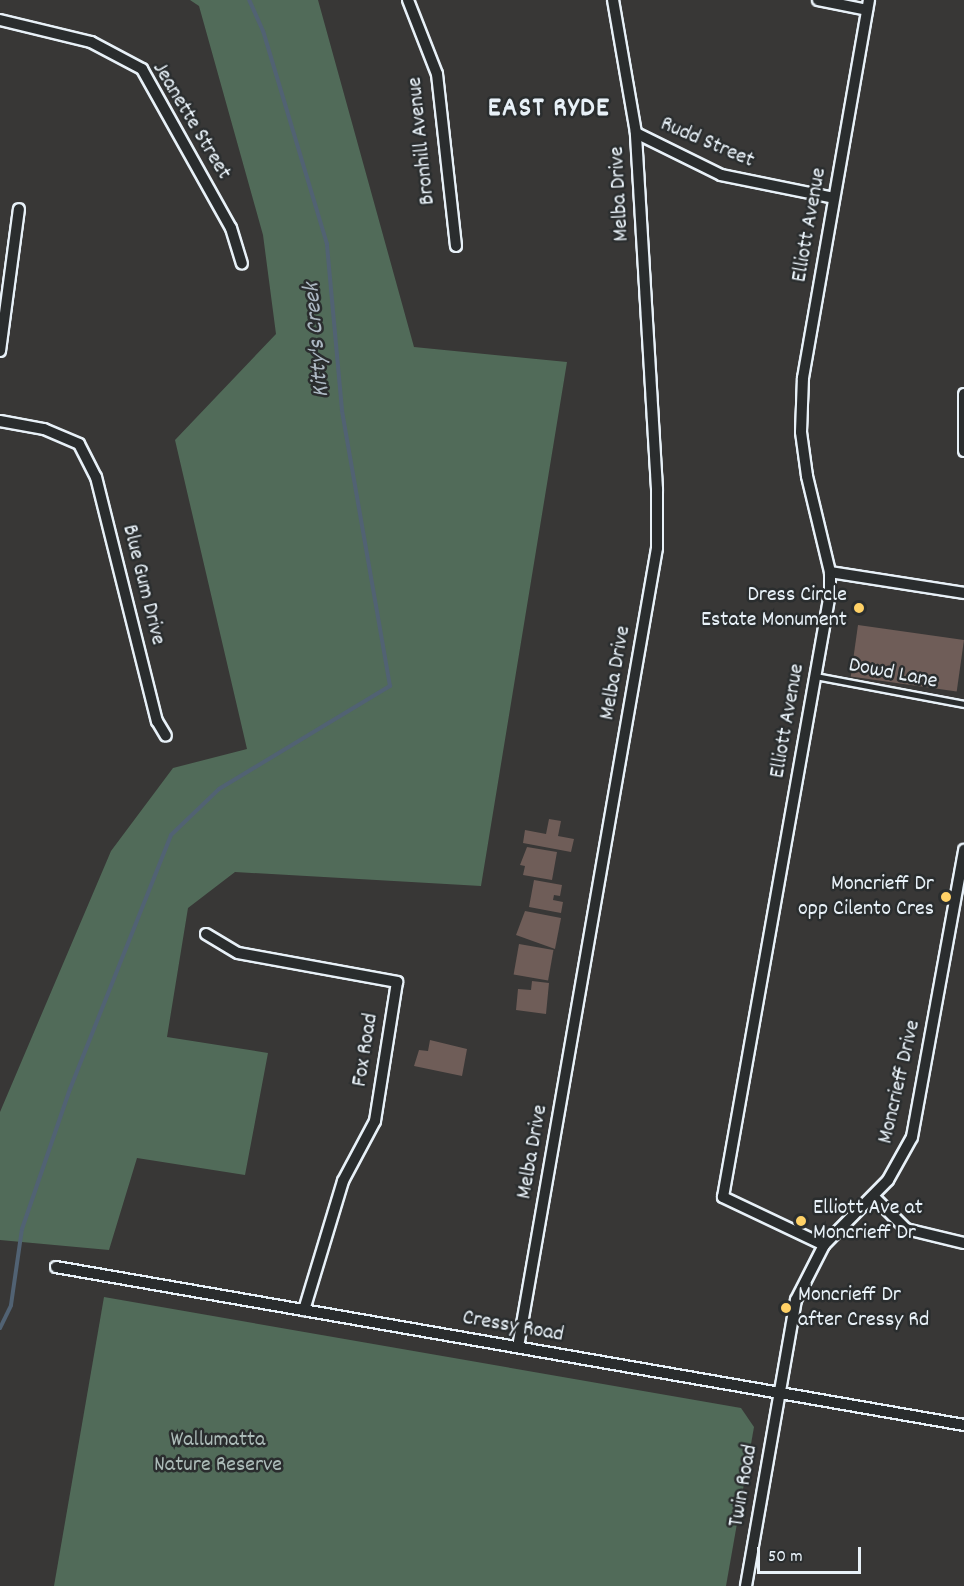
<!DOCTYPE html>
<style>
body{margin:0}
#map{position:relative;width:964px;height:1586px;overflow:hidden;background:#383736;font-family:Dekko,sans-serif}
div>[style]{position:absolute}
.green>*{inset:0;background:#516b59}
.stream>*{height:4px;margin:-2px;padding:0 2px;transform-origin:2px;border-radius:2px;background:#516273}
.building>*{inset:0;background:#6f5d58;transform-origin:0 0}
.roads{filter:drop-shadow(2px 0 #e8f1f8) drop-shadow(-2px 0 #e8f1f8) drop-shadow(0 2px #e8f1f8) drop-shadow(0 -2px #e8f1f8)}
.service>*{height:5px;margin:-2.5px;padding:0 2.5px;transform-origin:2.5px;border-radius:2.5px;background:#2a2d2e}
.minor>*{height:10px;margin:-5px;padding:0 5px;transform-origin:5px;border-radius:5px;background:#2a2d2e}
.dots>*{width:16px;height:16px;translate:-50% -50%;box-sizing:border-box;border:3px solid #2a2d2e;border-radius:50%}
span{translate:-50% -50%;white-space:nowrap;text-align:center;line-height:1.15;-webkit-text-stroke:5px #2a2d2e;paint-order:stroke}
.street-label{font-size:22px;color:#e8f1f8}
.poi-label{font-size:22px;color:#e8f1f8}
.right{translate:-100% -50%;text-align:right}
.left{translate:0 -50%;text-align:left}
.park-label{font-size:22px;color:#acbbb8}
.water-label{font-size:24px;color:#acb8c3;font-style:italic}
.district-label{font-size:28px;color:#e8f1f8;font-weight:700;letter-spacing:1.5px}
.scale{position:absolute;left:757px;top:1547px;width:104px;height:27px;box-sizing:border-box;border:3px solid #e8f1f8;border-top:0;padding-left:8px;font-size:18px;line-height:21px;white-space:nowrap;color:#e8f1f8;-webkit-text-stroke:4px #2a2d2e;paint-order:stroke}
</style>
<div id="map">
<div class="green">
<i style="clip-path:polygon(190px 0,318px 0,414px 347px,567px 362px,481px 886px,235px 872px,188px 908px,167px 1037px,268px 1053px,245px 1175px,137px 1158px,109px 1250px,0 1240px,0 1112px,111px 851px,173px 768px,247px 749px,175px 440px,276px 334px,263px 235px,199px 6px)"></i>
<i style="clip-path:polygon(104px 1297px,741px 1408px,754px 1427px,726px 1586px,54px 1586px)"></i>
</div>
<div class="stream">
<i style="left:0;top:1328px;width:25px;rotate:-64deg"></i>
<i style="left:11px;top:1305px;width:77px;rotate:-81.8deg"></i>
<i style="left:22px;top:1229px;width:148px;rotate:-71.1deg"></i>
<i style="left:70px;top:1089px;width:273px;rotate:-68.3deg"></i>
<i style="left:171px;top:835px;width:66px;rotate:-43.8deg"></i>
<i style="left:219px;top:789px;width:200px;rotate:-31.1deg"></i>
<i style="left:390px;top:686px;width:280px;rotate:-99.9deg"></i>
<i style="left:342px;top:410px;width:167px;rotate:-95.2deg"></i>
<i style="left:327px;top:244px;width:222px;rotate:-106.7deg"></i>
<i style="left:263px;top:31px;width:34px;rotate:-114deg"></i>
</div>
<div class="building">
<i style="left:858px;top:625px;width:107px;height:52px;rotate:8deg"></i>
<i style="clip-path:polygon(549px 819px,561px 821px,558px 836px,574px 839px,571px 852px,523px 843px,525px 830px,546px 834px)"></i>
<i style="clip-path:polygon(527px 847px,557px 852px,552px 880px,523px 875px,525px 866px,520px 865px)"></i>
<i style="clip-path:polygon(534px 880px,562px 885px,560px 896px,554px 895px,553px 900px,563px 902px,561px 913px,529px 907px)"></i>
<i style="clip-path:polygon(525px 911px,561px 918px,555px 949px,516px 935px)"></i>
<i style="left:519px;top:944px;width:35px;height:31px;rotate:10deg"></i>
<i style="clip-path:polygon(532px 981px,549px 983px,546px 1014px,516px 1010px,518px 989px,531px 990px)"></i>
<i style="clip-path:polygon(430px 1040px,467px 1049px,462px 1076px,414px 1066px,419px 1050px,428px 1051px)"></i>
</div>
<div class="roads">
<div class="service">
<i style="left:815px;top:676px;width:152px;rotate:10.6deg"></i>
</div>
<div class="minor">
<i style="left:408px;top:0;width:79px;rotate:68.6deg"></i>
<i style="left:437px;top:74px;width:173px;rotate:83.7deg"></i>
<i style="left:818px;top:0;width:50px;rotate:11.5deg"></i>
<i style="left:0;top:20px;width:94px;rotate:13.6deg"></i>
<i style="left:91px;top:42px;width:58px;rotate:27.9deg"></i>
<i style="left:142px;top:69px;width:182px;rotate:60.8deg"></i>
<i style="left:231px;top:228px;width:37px;rotate:73deg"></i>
<i style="left:636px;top:133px;width:95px;rotate:26.3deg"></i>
<i style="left:721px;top:175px;width:115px;rotate:11.5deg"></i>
<i style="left:0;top:351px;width:143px;rotate:-82.4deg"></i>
<i style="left:964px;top:394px;width:57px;rotate:90deg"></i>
<i style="left:0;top:421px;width:45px;rotate:10.3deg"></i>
<i style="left:44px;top:429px;width:38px;rotate:23deg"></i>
<i style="left:79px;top:444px;width:37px;rotate:63deg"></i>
<i style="left:96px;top:477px;width:252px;rotate:76deg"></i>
<i style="left:157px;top:721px;width:17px;rotate:59deg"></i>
<i style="left:830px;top:572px;width:136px;rotate:8.9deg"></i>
<i style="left:206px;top:934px;width:37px;rotate:31deg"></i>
<i style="left:238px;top:953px;width:162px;rotate:10.3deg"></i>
<i style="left:397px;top:982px;width:141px;rotate:99deg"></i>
<i style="left:375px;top:1121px;width:68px;rotate:118.1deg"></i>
<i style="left:343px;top:1181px;width:135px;rotate:106.8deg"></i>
<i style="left:874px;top:1197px;width:45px;rotate:45deg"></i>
<i style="left:906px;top:1229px;width:60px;rotate:13.6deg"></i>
<i style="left:824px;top:1245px;width:112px;rotate:-154.6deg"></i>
<i style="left:723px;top:1197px;width:613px;rotate:-79.95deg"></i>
<i style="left:830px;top:593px;width:21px;rotate:-90deg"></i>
<i style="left:830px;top:572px;width:99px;rotate:-103.5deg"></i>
<i style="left:807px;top:476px;width:44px;rotate:-97.8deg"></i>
<i style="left:801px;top:432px;width:54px;rotate:-87.9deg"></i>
<i style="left:803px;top:378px;width:384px;rotate:-80.1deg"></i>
<i style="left:56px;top:1267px;width:922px;rotate:9.87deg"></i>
<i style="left:518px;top:1347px;width:811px;rotate:-80.13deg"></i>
<i style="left:657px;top:548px;width:59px;rotate:-90deg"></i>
<i style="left:657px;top:489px;width:357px;rotate:-93.4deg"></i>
<i style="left:636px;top:133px;width:135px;rotate:-99.8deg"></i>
<i style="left:746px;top:1586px;width:290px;rotate:-80.1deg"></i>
<i style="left:796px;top:1300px;width:62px;rotate:-63deg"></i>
<i style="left:824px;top:1245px;width:91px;rotate:-45.4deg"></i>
<i style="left:888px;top:1180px;width:49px;rotate:-60.8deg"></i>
<i style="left:912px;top:1137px;width:292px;rotate:-79.7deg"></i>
</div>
</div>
<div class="dots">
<i style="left:859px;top:608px;background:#ffd166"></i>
<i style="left:946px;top:897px;background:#ffd166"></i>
<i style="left:801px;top:1221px;background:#ffd166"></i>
<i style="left:786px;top:1308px;background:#ffd166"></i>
</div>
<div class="street-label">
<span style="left:191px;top:121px;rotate:59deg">Jeanette Street</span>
<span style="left:422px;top:141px;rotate:-96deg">Bronhill Avenue</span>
<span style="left:707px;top:143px;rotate:23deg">Rudd Street</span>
<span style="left:620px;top:194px;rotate:-93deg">Melba Drive</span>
<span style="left:810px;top:225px;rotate:-80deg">Elliott Avenue</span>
<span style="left:143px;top:585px;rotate:76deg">Blue Gum Drive</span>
<span style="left:616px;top:673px;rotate:-80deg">Melba Drive</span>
<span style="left:893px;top:674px;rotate:11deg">Dowd Lane</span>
<span style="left:788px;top:721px;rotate:-80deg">Elliott Avenue</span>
<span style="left:366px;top:1050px;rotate:-81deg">Fox Road</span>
<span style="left:900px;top:1082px;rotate:-77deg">Moncrieff Drive</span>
<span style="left:533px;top:1152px;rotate:-80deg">Melba Drive</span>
<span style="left:513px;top:1327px;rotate:10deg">Cressy Road</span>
<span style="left:744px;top:1486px;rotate:-80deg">Twin Road</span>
</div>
<div class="poi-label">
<span class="right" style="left:847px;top:608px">Dress Circle<br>Estate Monument</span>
<span class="right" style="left:934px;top:897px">Moncrieff Dr<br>opp Cilento Cres</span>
<span class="left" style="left:813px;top:1221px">Elliott Ave at<br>Moncrieff Dr</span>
<span class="left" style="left:798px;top:1308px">Moncrieff Dr<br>after Cressy Rd</span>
</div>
<div class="park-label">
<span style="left:218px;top:1453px">Wallumatta<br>Nature Reserve</span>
</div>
<div class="water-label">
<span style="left:318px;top:340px;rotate:-95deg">Kitty's Creek</span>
</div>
<div class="district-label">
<span style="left:549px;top:110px">EAST RYDE</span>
</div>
<div class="scale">50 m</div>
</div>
